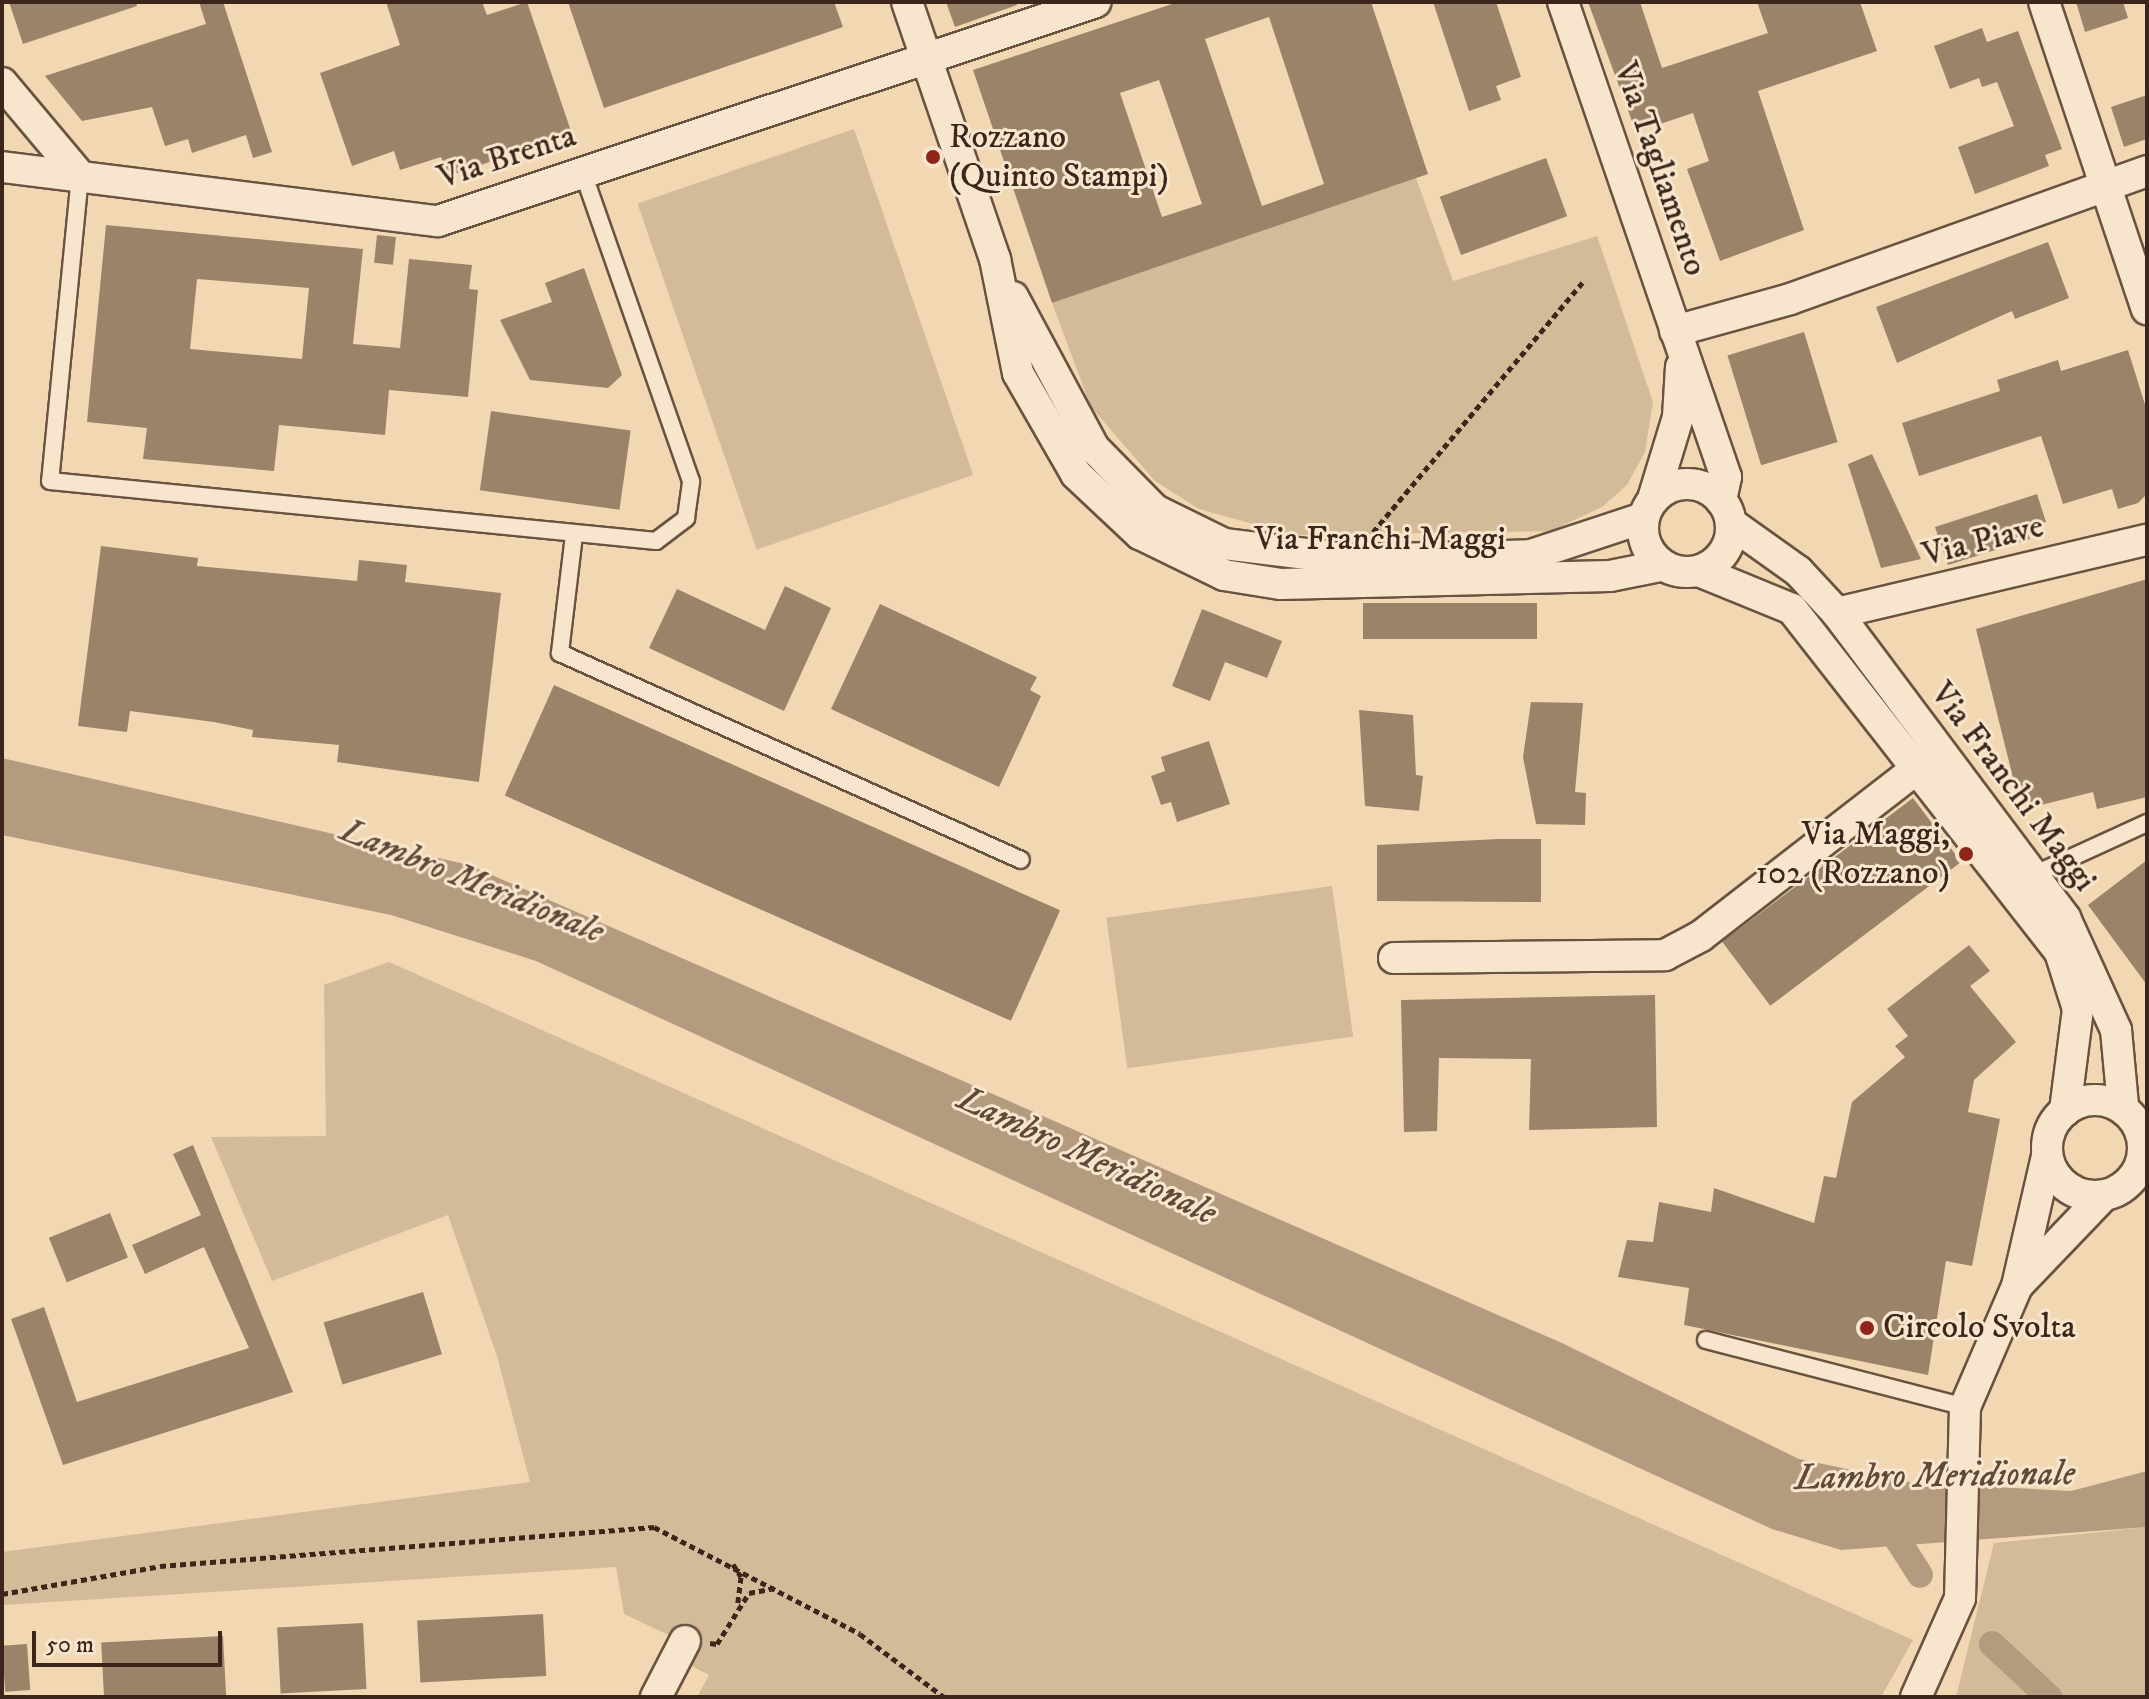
<!DOCTYPE html>
<style>
body{margin:0}
#map{position:relative;width:2149px;height:1699px;overflow:hidden;background:#f2d8b2;font-family:"IM FELL DW Pica",serif}
div>[style]{position:absolute}
.green>*{inset:0;background:#d3ba98;transform-origin:0 0}
.water>*{inset:0;background:#b49b7f}
.canal>*{height:26px;margin:-13px;padding:0 13px;transform-origin:13px;border-radius:13px;background:#b49b7f}
.building>*{inset:0;background:#9b836a;transform-origin:0 0}
.path>*{height:5px;margin-top:-2.5px;transform-origin:0;background:repeating-linear-gradient(90deg,#3c261b 0 6px,transparent 0 10px)}
.roads{filter:drop-shadow(2px 0 #6a5241) drop-shadow(-2px 0 #6a5241) drop-shadow(0 2px #6a5241) drop-shadow(0 -2px #6a5241)}
.service>*{height:16px;margin:-8px;padding:0 8px;transform-origin:8px;border-radius:8px;background:#f7e6cd}
.minor>*{height:30px;margin:-15px;padding:0 15px;transform-origin:15px;border-radius:15px;background:#f7e6cd}
.minor>.ring{margin:-15px;padding:0;box-sizing:content-box;background:none;border:30px solid #f7e6cd;border-radius:50%}
.dots>*{width:22px;height:22px;translate:-50% -50%;box-sizing:border-box;border:4px solid #f7e6cd;border-radius:50%}
span{translate:-50% -50%;white-space:nowrap;text-align:center;line-height:1.15;-webkit-text-stroke:6px #f7e6cd;paint-order:stroke}
.poi-label{font-size:34px;color:#3c261b}
.left{translate:0 -50%;text-align:left}
.right{translate:-100% -50%;text-align:right}
.street-label{font-size:34px;color:#3c261b}
.water-label{font-size:36px;color:#604939;font-style:italic}
.frame{position:absolute;inset:0;border:4px solid #3c261b;pointer-events:none}
.scale{position:absolute;left:32px;top:1631px;width:190px;height:36px;box-sizing:border-box;border:4px solid #3c261b;border-top:0;padding-left:10px;font-size:24px;line-height:28px;white-space:nowrap;color:#3c261b;-webkit-text-stroke:6px #f7e6cd;paint-order:stroke}
</style>
<div id="map">
<div class="green">
<i style="left:854px;top:129px;width:366px;height:229px;rotate:71deg"></i>
<i style="clip-path:polygon(1416px 178px,1453px 281px,1597px 236px,1653px 402px,1645px 452px,1627px 485px,1602px 507px,1551px 531px,1293px 535px,1199px 509px,1155px 481px,1091px 407px,1052px 303px)"></i>
<i style="left:1332px;top:886px;width:152px;height:228px;rotate:82deg"></i>
<i style="clip-path:polygon(389px 962px,1913px 1640px,1881px 1697px,697px 1697px,709px 1675px,688px 1664px,675px 1638px,624px 1614px,616px 1567px,2px 1605px,2px 1552px,530px 1482px,497px 1356px,448px 1215px,272px 1281px,211px 1137px,326px 1136px,324px 985px)"></i>
<i style="clip-path:polygon(2147px 1527px,2147px 1697px,1956px 1697px,1994px 1543px)"></i>
</div>
<div class="water">
<i style="clip-path:polygon(2px 758px,469px 865px,1562px 1343px,1799px 1459px,1914px 1483px,2071px 1491px,2147px 1471px,2147px 1527px,1841px 1550px,1772px 1529px,536px 961px,391px 915px,2px 835px)"></i>
</div>
<div class="canal">
<i style="left:1885px;top:1520px;width:65px;rotate:57.5deg"></i>
<i style="left:1992px;top:1644px;width:78px;rotate:42.9deg"></i>
</div>
<div class="building">
<i style="clip-path:polygon(9px 2px,136px 2px,137px 6px,23px 44px)"></i>
<i style="clip-path:polygon(199px 2px,223px 2px,272px 152px,253px 158px,246px 135px,192px 153px,188px 139px,165px 146px,152px 107px,82px 121px,45px 76px,206px 24px)"></i>
<i style="clip-path:polygon(386px 2px,482px 2px,487px 15px,527px 2px,572px 134px,448px 176px,441px 157px,400px 170px,394px 151px,352px 166px,320px 73px,400px 45px)"></i>
<i style="clip-path:polygon(568px 2px,834px 2px,843px 27px,604px 108px)"></i>
<i style="clip-path:polygon(946px 2px,1016px 2px,1017px 5px,955px 27px)"></i>
<i style="clip-path:polygon(evenodd,1178px 2px,1371px 2px,1428px 174px,1052px 303px,973px 70px,1178px 2px,1269px 17px,1324px 184px,1262px 206px,1205px 39px,1269px 17px,1178px 2px,1159px 80px,1202px 204px,1162px 217px,1120px 93px,1159px 80px)"></i>
<i style="clip-path:polygon(1433px 2px,1496px 2px,1521px 77px,1496px 86px,1501px 100px,1469px 111px)"></i>
<i style="clip-path:polygon(1588px 2px,1640px 2px,1662px 68px,1768px 33px,1757px 2px,1860px 2px,1877px 51px,1758px 91px,1804px 230px,1720px 261px,1687px 169px,1709px 161px,1693px 113px,1636px 132px)"></i>
<i style="clip-path:polygon(2076px 2px,2123px 2px,2128px 18px,2085px 32px)"></i>
<i style="clip-path:polygon(1982px 28px,1987px 42px,2018px 31px,2062px 149px,2045px 155px,2049px 166px,1975px 194px,1958px 147px,2014px 126px,1997px 82px,1982px 87px,1979px 78px,1950px 89px,1934px 46px)"></i>
<i style="clip-path:polygon(2147px 95px,2147px 139px,2124px 147px,2111px 107px)"></i>
<i style="left:1546px;top:158px;width:62px;height:113px;rotate:70deg"></i>
<i style="clip-path:polygon(evenodd,106px 225px,363px 249px,353px 344px,400px 348px,409px 259px,472px 265px,469px 289px,478px 290px,468px 397px,389px 390px,385px 435px,279px 425px,274px 471px,143px 459px,147px 428px,87px 422px,106px 225px,197px 279px,309px 288px,302px 359px,190px 349px,197px 279px)"></i>
<i style="left:377px;top:235px;width:19px;height:28px;rotate:6deg"></i>
<i style="clip-path:polygon(2048px 242px,2069px 298px,2015px 319px,2012px 311px,1897px 363px,1876px 307px)"></i>
<i style="clip-path:polygon(584px 268px,622px 375px,608px 388px,530px 380px,500px 320px,552px 302px,545px 283px)"></i>
<i style="left:1804px;top:332px;width:115px;height:80px;rotate:73deg"></i>
<i style="clip-path:polygon(2128px 350px,2147px 411px,2147px 494px,2138px 503px,2118px 509px,2112px 489px,2063px 504px,2041px 436px,1919px 476px,1902px 423px,2000px 391px,1997px 380px,2058px 360px,2061px 371px)"></i>
<i style="left:491px;top:411px;width:141px;height:80px;rotate:8deg"></i>
<i style="clip-path:polygon(1872px 454px,1921px 559px,1881px 568px,1848px 464px)"></i>
<i style="clip-path:polygon(2037px 494px,2046px 522px,2026px 528px,2030px 539px,1948px 565px,1935px 527px)"></i>
<i style="clip-path:polygon(101px 546px,198px 558px,197px 566px,357px 581px,359px 560px,407px 565px,405px 582px,501px 593px,479px 782px,337px 762px,339px 745px,252px 737px,253px 730px,214px 722px,130px 711px,127px 732px,78px 726px)"></i>
<i style="clip-path:polygon(2147px 579px,2147px 797px,2097px 809px,2093px 792px,2021px 810px,1976px 629px)"></i>
<i style="clip-path:polygon(785px 586px,831px 608px,784px 711px,649px 648px,677px 589px,765px 630px)"></i>
<i style="left:1537px;top:603px;width:36px;height:174px;rotate:90deg"></i>
<i style="clip-path:polygon(880px 604px,1037px 677px,1030px 690px,1041px 696px,999px 787px,831px 709px)"></i>
<i style="clip-path:polygon(1202px 609px,1282px 641px,1267px 678px,1225px 662px,1210px 701px,1172px 686px)"></i>
<i style="left:554px;top:685px;width:554px;height:121px;rotate:24deg"></i>
<i style="clip-path:polygon(1531px 702px,1583px 703px,1575px 792px,1586px 793px,1585px 825px,1536px 824px,1523px 757px)"></i>
<i style="clip-path:polygon(1359px 710px,1413px 715px,1416px 775px,1423px 776px,1419px 811px,1365px 806px)"></i>
<i style="clip-path:polygon(1209px 741px,1230px 804px,1177px 822px,1171px 802px,1161px 805px,1151px 776px,1165px 771px,1161px 757px)"></i>
<i style="left:1913px;top:798px;width:80px;height:239px;rotate:53deg"></i>
<i style="clip-path:polygon(1499px 839px,1541px 839px,1541px 902px,1377px 901px,1377px 845px)"></i>
<i style="clip-path:polygon(2147px 860px,2147px 985px,2088px 905px)"></i>
<i style="clip-path:polygon(1969px 945px,1990px 971px,1970px 986px,2016px 1042px,1974px 1080px,1968px 1112px,2000px 1119px,1972px 1266px,1946px 1261px,1928px 1375px,1684px 1325px,1689px 1288px,1618px 1277px,1627px 1240px,1653px 1242px,1659px 1202px,1711px 1212px,1714px 1188px,1814px 1223px,1824px 1176px,1836px 1178px,1852px 1102px,1905px 1057px,1895px 1046px,1908px 1036px,1887px 1009px)"></i>
<i style="clip-path:polygon(1655px 995px,1657px 1127px,1529px 1130px,1531px 1059px,1439px 1058px,1437px 1131px,1404px 1132px,1401px 1000px)"></i>
<i style="clip-path:polygon(193px 1145px,293px 1392px,63px 1465px,11px 1319px,44px 1307px,77px 1402px,249px 1348px,204px 1247px,145px 1274px,132px 1245px,201px 1215px,173px 1154px)"></i>
<i style="left:110px;top:1213px;width:48px;height:66px;rotate:68deg"></i>
<i style="left:423px;top:1292px;width:65px;height:104px;rotate:73deg"></i>
<i style="left:543px;top:1614px;width:62px;height:126px;rotate:87deg"></i>
<i style="left:363px;top:1623px;width:66px;height:86px;rotate:87deg"></i>
<i style="left:223px;top:1636px;width:61px;height:122px;rotate:87deg"></i>
<i style="left:27px;top:1644px;width:46px;height:25px;rotate:86deg"></i>
</div>
<div class="path">
<i style="left:1373px;top:532px;width:326px;rotate:-50deg"></i>
<i style="left:733px;top:1564px;width:15px;rotate:58deg"></i>
<i style="left:741px;top:1577px;width:26px;rotate:97deg"></i>
<i style="left:2px;top:1594px;width:160px;rotate:-10deg"></i>
<i style="left:160px;top:1566px;width:496px;rotate:-4.5deg"></i>
<i style="left:654px;top:1527px;width:232px;rotate:27.4deg"></i>
<i style="left:860px;top:1634px;width:105px;rotate:36.9deg"></i>
<i style="left:710px;top:1643px;width:7px;rotate:8deg"></i>
<i style="left:717px;top:1644px;width:60px;rotate:-57.9deg"></i>
<i style="left:749px;top:1593px;width:26px;rotate:-11deg"></i>
</div>
<div class="roads">
<div class="service">
<i style="left:80px;top:176px;width:306px;rotate:95.6deg"></i>
<i style="left:50px;top:481px;width:609px;rotate:5.65deg"></i>
<i style="left:656px;top:541px;width:38px;rotate:-37deg"></i>
<i style="left:686px;top:518px;width:37px;rotate:-82deg"></i>
<i style="left:691px;top:481px;width:326px;rotate:-109.3deg"></i>
<i style="left:574px;top:535px;width:119px;rotate:96.8deg"></i>
<i style="left:560px;top:653px;width:505px;rotate:24.18deg"></i>
<i style="left:2029px;top:877px;width:130px;rotate:-24.6deg"></i>
<i style="left:1706px;top:1340px;width:268px;rotate:14.5deg"></i>
</div>
<div class="minor">
<i style="left:907px;top:2px;width:272px;rotate:71.1deg"></i>
<i style="left:995px;top:259px;width:116px;rotate:78.6deg"></i>
<i style="left:1018px;top:373px;width:116px;rotate:60.1deg"></i>
<i style="left:1076px;top:474px;width:88px;rotate:43.2deg"></i>
<i style="left:1140px;top:534px;width:93px;rotate:26deg"></i>
<i style="left:1224px;top:575px;width:58px;rotate:9deg"></i>
<i style="left:1281px;top:584px;width:329px;rotate:-1.4deg"></i>
<i style="left:1610px;top:576px;width:51px;rotate:-11.3deg"></i>
<i style="left:1563px;top:2px;width:502px;rotate:71.06deg"></i>
<i style="left:1726px;top:477px;width:24px;rotate:102deg"></i>
<i style="left:2044px;top:2px;width:324px;rotate:71.5deg"></i>
<i style="left:2px;top:83px;width:121px;rotate:50deg"></i>
<i style="left:2px;top:167px;width:439px;rotate:7.1deg"></i>
<i style="left:438px;top:221px;width:693px;rotate:-18.41deg"></i>
<i style="left:1013px;top:297px;width:171px;rotate:61.8deg"></i>
<i style="left:1094px;top:448px;width:87px;rotate:45.5deg"></i>
<i style="left:1155px;top:510px;width:77px;rotate:26.2deg"></i>
<i style="left:1224px;top:544px;width:134px;rotate:6.9deg"></i>
<i style="left:1357px;top:560px;width:174px;rotate:-1.6deg"></i>
<i style="left:1531px;top:555px;width:118px;rotate:-18.3deg"></i>
<i style="left:1675px;top:331px;width:119px;rotate:-15.5deg"></i>
<i style="left:1790px;top:299px;width:379px;rotate:-19.7deg"></i>
<i class="ring" style="left:1643px;top:484px;width:58px;height:58px"></i>
<i style="left:1653px;top:499px;width:86px;rotate:-73deg"></i>
<i style="left:1678px;top:417px;width:50px;rotate:-86.6deg"></i>
<i style="left:1732px;top:524px;width:81px;rotate:35.5deg"></i>
<i style="left:1798px;top:571px;width:57px;rotate:47.1deg"></i>
<i style="left:1837px;top:613px;width:381px;rotate:53.2deg"></i>
<i style="left:2065px;top:918px;width:123px;rotate:65.5deg"></i>
<i style="left:2116px;top:1030px;width:75px;rotate:84.7deg"></i>
<i style="left:1699px;top:571px;width:100px;rotate:22.2deg"></i>
<i style="left:1792px;top:609px;width:435px;rotate:52deg"></i>
<i style="left:2060px;top:952px;width:60px;rotate:72.5deg"></i>
<i style="left:2078px;top:1009px;width:103px;rotate:97.3deg"></i>
<i style="left:1837px;top:613px;width:318px;rotate:-13.3deg"></i>
<i style="left:1394px;top:958px;width:271px;rotate:-0.6deg"></i>
<i style="left:1665px;top:955px;width:41px;rotate:-27.8deg"></i>
<i style="left:1701px;top:936px;width:294px;rotate:-37.8deg"></i>
<i class="ring" style="left:2047px;top:1100px;width:66px;height:66px"></i>
<i style="left:2019px;top:1284px;width:122px;rotate:-46.3deg"></i>
<i style="left:656px;top:1697px;width:63px;rotate:-62.6deg"></i>
<i style="left:1916px;top:1697px;width:108px;rotate:-66deg"></i>
<i style="left:1960px;top:1598px;width:191px;rotate:-88.5deg"></i>
<i style="left:1965px;top:1407px;width:132px;rotate:-66.7deg"></i>
<i style="left:2017px;top:1286px;width:133px;rotate:-77deg"></i>
</div>
</div>
<div class="dots">
<i style="left:933px;top:157px;background:#8f2418"></i>
<i style="left:1966px;top:854px;background:#8f2418"></i>
<i style="left:1867px;top:1328px;background:#8f2418"></i>
</div>
<div class="poi-label">
<span class="left" style="left:949px;top:157px">Rozzano<br>(Quinto Stampi)</span>
<span class="right" style="left:1950px;top:854px">Via Maggi,<br>102 (Rozzano)</span>
<span class="left" style="left:1883px;top:1328px">Circolo Svolta</span>
</div>
<div class="street-label">
<span style="left:507px;top:157px;rotate:-18deg">Via Brenta</span>
<span style="left:1660px;top:169px;rotate:71deg">Via Tagliamento</span>
<span style="left:1380px;top:540px">Via Franchi Maggi</span>
<span style="left:1983px;top:541px;rotate:-14deg">Via Piave</span>
<span style="left:2013px;top:787px;rotate:53deg">Via Franchi Maggi</span>
</div>
<div class="water-label">
<span style="left:472px;top:881px;rotate:22deg">Lambro Meridionale</span>
<span style="left:1087px;top:1156px;rotate:25deg">Lambro Meridionale</span>
<span style="left:1935px;top:1476px;rotate:-1deg">Lambro Meridionale</span>
</div>
<div class="frame"></div>
<div class="scale">50 m</div>
</div>
